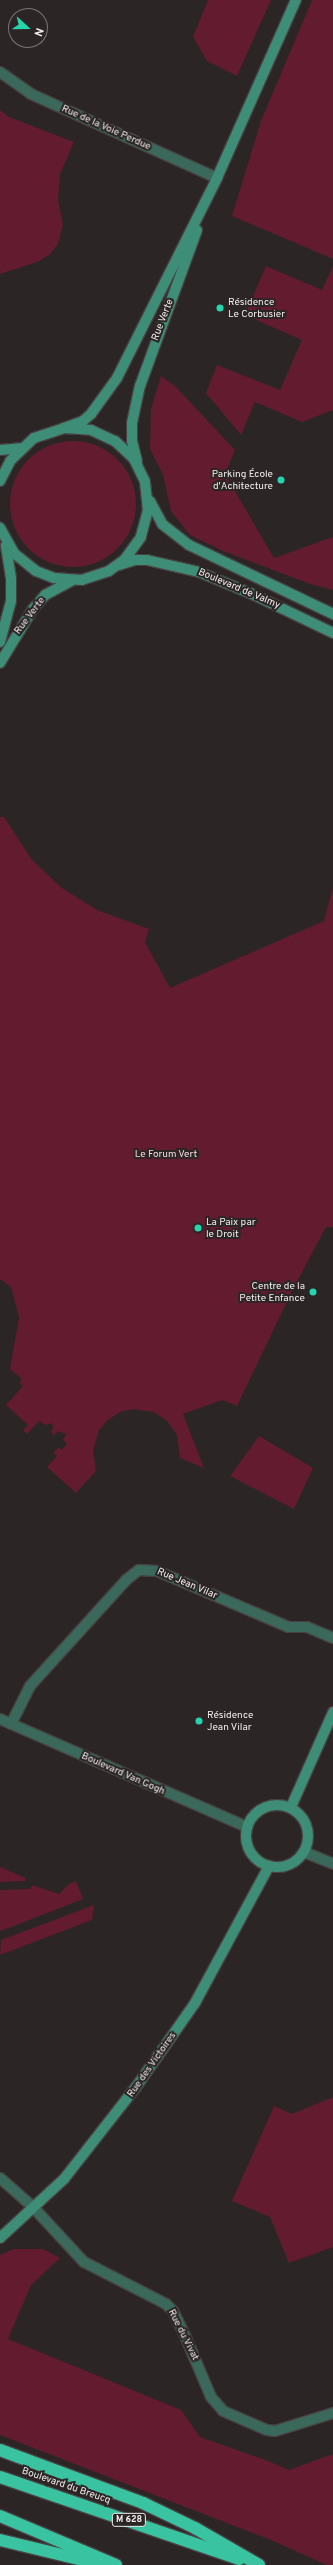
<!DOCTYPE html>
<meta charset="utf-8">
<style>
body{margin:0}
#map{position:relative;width:333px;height:2565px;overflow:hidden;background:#2c2526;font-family:Overpass,sans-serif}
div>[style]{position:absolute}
.green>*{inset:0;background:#621b2f}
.round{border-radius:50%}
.roads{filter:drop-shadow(1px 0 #484142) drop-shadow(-1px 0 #484142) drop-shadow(0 1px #484142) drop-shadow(0 -1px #484142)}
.street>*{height:10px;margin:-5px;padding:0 5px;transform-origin:5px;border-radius:5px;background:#3a695b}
.secondary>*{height:10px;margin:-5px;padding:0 5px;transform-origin:5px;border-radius:5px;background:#3d8d77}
.secondary>.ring{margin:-5px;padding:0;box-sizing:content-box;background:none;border:10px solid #3d8d77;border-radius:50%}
.highway>*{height:12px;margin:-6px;padding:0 6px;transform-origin:6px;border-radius:6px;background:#39c3a1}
.dots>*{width:11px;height:11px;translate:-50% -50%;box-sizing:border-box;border:2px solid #2c2526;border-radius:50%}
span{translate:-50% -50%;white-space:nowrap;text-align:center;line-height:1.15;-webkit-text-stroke:4px #2c2526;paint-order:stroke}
.shield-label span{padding:1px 3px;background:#2c2526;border:1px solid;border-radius:3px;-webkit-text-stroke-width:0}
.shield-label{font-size:9px;color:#f1ecec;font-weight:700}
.street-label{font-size:10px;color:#f1ecec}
.poi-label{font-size:10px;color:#f1ecec}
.left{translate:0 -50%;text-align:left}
.right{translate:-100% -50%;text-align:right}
.park-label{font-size:10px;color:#f4d8dc}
.north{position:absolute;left:8px;top:8px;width:40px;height:40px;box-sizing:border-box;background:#2c2526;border:1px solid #7b7575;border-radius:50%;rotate:111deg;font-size:11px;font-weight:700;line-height:16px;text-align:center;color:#f1ecec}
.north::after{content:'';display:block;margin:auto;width:14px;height:18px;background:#25d5ae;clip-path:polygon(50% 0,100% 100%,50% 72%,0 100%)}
</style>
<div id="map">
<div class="green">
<i style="clip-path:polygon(208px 0,271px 0,237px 76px,207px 61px,193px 37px)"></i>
<i style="clip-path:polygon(312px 0,333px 0,333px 259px,232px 216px,261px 121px)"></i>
<i style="clip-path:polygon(0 110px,9px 117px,74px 142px,60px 174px,58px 200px,63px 224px,58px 244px,49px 255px,37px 262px,0 274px)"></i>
<i style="clip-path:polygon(266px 266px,322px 290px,333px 266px,333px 410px,302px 422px,255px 402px,241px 435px,206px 393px,217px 365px,280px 390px,302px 340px,245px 315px)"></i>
<i style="clip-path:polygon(161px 376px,175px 386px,235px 450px,225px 474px,274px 558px,333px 537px,333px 590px,310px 584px,223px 551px,190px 535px,171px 511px,163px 475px,150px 449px,151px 409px)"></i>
<i class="round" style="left:10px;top:441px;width:126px;height:126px"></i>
<i style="clip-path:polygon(0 817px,4px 817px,32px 860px,62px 888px,97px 910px,149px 929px,145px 942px,170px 988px,324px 921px,333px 887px,333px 1227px,326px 1227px,293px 1289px,237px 1406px,222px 1400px,183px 1414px,204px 1468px,180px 1458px,177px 1435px,167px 1421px,154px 1412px,133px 1409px,120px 1412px,108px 1420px,99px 1430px,93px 1450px,96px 1471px,76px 1493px,47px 1467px,57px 1456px,53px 1453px,59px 1447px,62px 1450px,67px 1444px,63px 1440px,66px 1434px,58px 1431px,54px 1435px,51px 1432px,53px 1428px,52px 1423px,45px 1425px,39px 1421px,27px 1434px,23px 1430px,28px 1425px,6px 1405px,23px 1386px,19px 1383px,22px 1379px,10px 1369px,19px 1317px,11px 1287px,0 1279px)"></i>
<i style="clip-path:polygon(259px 1436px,313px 1468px,294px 1509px,230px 1476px)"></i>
<i style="clip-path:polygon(0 1867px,26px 1878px,25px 1881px,0 1882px)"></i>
<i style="clip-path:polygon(76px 1881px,83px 1899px,1px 1931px,0 1929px,0 1890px,30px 1889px,32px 1885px,59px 1894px,69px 1884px)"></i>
<i style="clip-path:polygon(94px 1905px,92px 1920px,0 1955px,1px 1940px)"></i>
<i style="clip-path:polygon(333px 2097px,333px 2247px,289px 2263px,270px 2217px,232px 2201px,274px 2106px,292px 2114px)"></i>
<i style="clip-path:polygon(14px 2249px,43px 2249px,60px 2258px,31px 2285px,8px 2339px,181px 2410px,200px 2437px,271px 2462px,289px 2470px,333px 2454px,333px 2565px,327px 2565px,271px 2540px,0 2435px,0 2255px)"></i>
</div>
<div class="roads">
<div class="street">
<i style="left:0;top:72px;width:38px;rotate:35deg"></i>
<i style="left:31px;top:94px;width:204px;rotate:24.3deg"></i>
<i style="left:0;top:1719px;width:270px;rotate:23.6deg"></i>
<i style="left:11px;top:1724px;width:42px;rotate:-63.4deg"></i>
<i style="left:30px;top:1686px;width:143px;rotate:-47.8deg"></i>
<i style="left:126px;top:1580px;width:16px;rotate:-38deg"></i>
<i style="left:139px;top:1570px;width:18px;rotate:3deg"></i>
<i style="left:157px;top:1571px;width:142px;rotate:23.1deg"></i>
<i style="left:288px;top:1627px;width:19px"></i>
<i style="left:307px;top:1627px;width:28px;rotate:23deg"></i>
<i style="left:304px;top:1852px;width:31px;rotate:22deg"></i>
<i style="left:0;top:2178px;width:44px;rotate:41.3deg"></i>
<i style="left:33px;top:2207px;width:75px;rotate:47.2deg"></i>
<i style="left:84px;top:2262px;width:92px;rotate:27.1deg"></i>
<i style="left:166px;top:2304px;width:10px;rotate:45deg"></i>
<i style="left:173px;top:2311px;width:30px;rotate:64deg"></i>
<i style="left:186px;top:2338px;width:64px;rotate:67deg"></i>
<i style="left:211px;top:2397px;width:18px;rotate:49deg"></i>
<i style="left:223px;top:2411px;width:48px;rotate:23.4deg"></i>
<i style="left:267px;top:2430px;width:8px;rotate:7deg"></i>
<i style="left:275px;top:2431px;width:61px;rotate:-17.2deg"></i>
</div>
<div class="secondary">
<i style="left:64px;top:428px;width:20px;rotate:-20deg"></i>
<i style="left:83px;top:421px;width:11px;rotate:-41deg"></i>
<i style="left:91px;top:414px;width:44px;rotate:-54.2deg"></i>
<i style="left:117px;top:378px;width:224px;rotate:-63.4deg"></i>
<i style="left:217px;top:178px;width:195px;rotate:-66.1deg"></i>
<i style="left:0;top:450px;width:21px;rotate:-5deg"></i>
<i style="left:137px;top:461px;width:21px;rotate:-104deg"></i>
<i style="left:132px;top:441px;width:18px;rotate:-90deg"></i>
<i style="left:132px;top:423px;width:38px;rotate:-78deg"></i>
<i style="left:140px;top:386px;width:166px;rotate:-69.9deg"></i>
<i style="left:0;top:481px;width:22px;rotate:-63deg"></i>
<i style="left:10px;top:461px;width:33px;rotate:-44deg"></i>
<i style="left:34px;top:438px;width:32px;rotate:-18deg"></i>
<i style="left:64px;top:428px;width:27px;rotate:4deg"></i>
<i style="left:91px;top:430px;width:26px;rotate:25deg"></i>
<i style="left:115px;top:441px;width:26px;rotate:43deg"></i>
<i style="left:134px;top:459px;width:25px;rotate:64deg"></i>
<i style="left:145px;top:482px;width:28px;rotate:84deg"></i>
<i style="left:148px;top:510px;width:28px;rotate:105deg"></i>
<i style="left:141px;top:537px;width:29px;rotate:126deg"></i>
<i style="left:124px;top:560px;width:19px;rotate:144deg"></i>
<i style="left:109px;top:571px;width:28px;rotate:162deg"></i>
<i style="left:82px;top:580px;width:28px;rotate:-176deg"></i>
<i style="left:54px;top:578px;width:19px;rotate:-159deg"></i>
<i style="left:36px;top:571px;width:28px;rotate:-141deg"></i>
<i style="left:14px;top:553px;width:29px;rotate:-119deg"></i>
<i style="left:150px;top:501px;width:26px;rotate:62deg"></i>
<i style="left:162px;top:524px;width:34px;rotate:38deg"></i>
<i style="left:189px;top:545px;width:160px;rotate:25.6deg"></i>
<i style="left:119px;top:565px;width:17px;rotate:-17deg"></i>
<i style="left:135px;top:560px;width:12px"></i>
<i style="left:147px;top:560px;width:53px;rotate:13deg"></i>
<i style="left:199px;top:572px;width:57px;rotate:22.5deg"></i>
<i style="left:252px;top:594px;width:90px;rotate:25.7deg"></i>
<i style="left:0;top:642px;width:42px;rotate:-75deg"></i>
<i style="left:11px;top:601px;width:23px;rotate:-90deg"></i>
<i style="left:11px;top:578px;width:33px;rotate:-99deg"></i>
<i style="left:0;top:663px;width:63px;rotate:-58.6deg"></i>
<i style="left:33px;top:609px;width:18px;rotate:-49deg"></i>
<i style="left:45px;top:595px;width:30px;rotate:-28deg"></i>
<i class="ring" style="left:246px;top:1805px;width:52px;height:52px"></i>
<i style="left:291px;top:1807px;width:104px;rotate:-66.1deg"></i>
<i style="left:0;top:2238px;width:87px;rotate:-42.7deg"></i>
<i style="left:64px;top:2179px;width:117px;rotate:-52deg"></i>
<i style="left:136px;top:2087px;width:103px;rotate:-54.9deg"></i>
<i style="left:195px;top:2003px;width:156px;rotate:-61.6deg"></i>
</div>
<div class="highway">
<i style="left:0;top:2450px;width:153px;rotate:20.3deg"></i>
<i style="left:143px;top:2503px;width:58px;rotate:25.7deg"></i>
<i style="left:195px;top:2528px;width:74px;rotate:30deg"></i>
<i style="left:0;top:2477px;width:253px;rotate:18.9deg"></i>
<i style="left:0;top:2516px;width:126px;rotate:22.9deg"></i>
<i style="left:0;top:2540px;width:103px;rotate:13.5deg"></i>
</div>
</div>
<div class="dots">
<i style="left:220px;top:308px;background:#25d5ae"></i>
<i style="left:281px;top:480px;background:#25d5ae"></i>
<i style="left:198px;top:1228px;background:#25d5ae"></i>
<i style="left:313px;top:1292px;background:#25d5ae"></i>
<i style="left:199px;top:1721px;background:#25d5ae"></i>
</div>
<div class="shield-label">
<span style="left:129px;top:2520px">M 628</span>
</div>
<div class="street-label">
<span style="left:106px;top:128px;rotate:24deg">Rue de la Voie Perdue</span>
<span style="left:163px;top:320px;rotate:-69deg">Rue Verte</span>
<span style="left:239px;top:589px;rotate:23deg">Boulevard de Valmy</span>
<span style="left:30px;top:616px;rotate:-53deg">Rue Verte</span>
<span style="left:187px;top:1584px;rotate:23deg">Rue Jean Vilar</span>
<span style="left:123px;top:1774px;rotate:24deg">Boulevard Van Gogh</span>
<span style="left:152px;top:2065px;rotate:-55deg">Rue des Victoires</span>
<span style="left:183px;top:2335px;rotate:63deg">Rue du Vivat</span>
<span style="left:66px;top:2486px;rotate:19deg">Boulevard du Breucq</span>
</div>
<div class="poi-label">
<span class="left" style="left:228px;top:308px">Résidence<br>Le Corbusier</span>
<span class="right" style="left:273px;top:480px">Parking École<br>d'Achitecture</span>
<span class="left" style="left:206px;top:1228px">La Paix par<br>le Droit</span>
<span class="right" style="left:305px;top:1292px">Centre de la<br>Petite Enfance</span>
<span class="left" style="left:207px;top:1721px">Résidence<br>Jean Vilar</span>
</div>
<div class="park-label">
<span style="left:166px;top:1155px">Le Forum Vert</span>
</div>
<div class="north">N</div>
</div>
